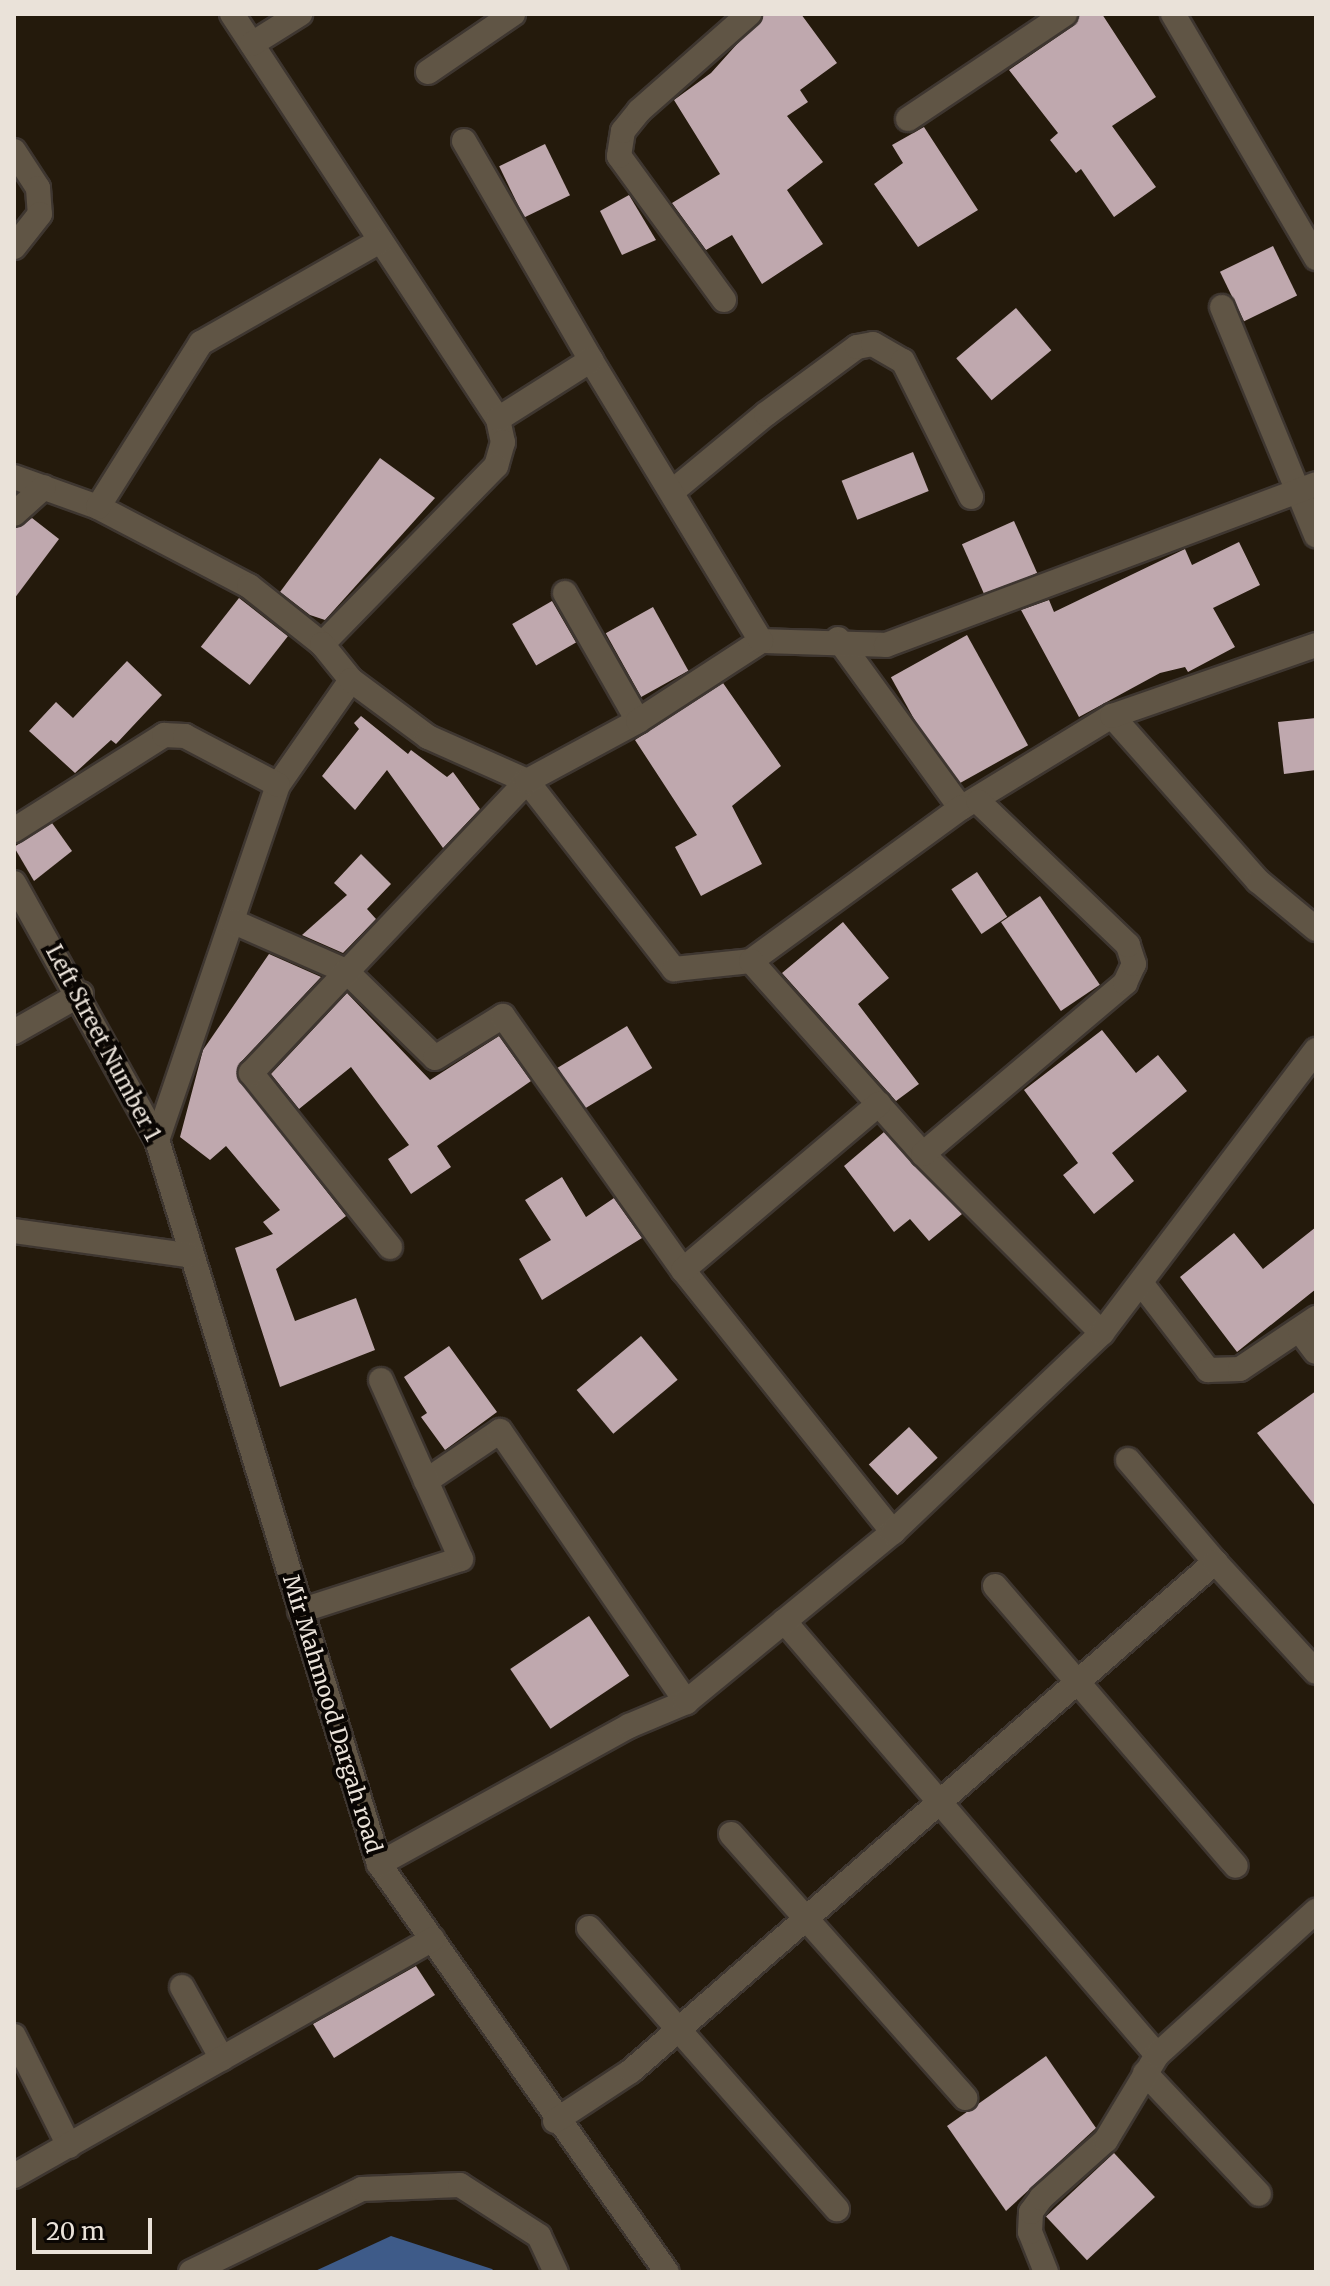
<!DOCTYPE html>
<style>
body{margin:0}
#map{position:relative;width:1330px;height:2286px;overflow:hidden;background:#241a0c;font-family:Merriweather,serif}
div>[style]{position:absolute}
.water>*{inset:0;background:#3e5b89}
.building>*{inset:0;background:#bfa8ae;transform-origin:0 0}
.roads{filter:drop-shadow(2px 0 #3e3630) drop-shadow(-2px 0 #3e3630) drop-shadow(0 2px #3e3630) drop-shadow(0 -2px #3e3630)}
.street>*{height:24px;margin:-12px;padding:0 12px;transform-origin:12px;border-radius:12px;background:#605545}
span{translate:-50% -50%;white-space:nowrap;text-align:center;line-height:1.15;-webkit-text-stroke:8px #0a0603;paint-order:stroke}
.street-label{font-size:22px;color:#eae2d9}
.frame{position:absolute;inset:0;border:16px solid #eae2d9;pointer-events:none}
.scale{position:absolute;left:32px;top:2218px;width:120px;height:36px;box-sizing:border-box;border:4px solid #eae2d9;border-top:0;padding-left:10px;font-size:24px;line-height:28px;white-space:nowrap;color:#eae2d9;-webkit-text-stroke:6px #0a0603;paint-order:stroke}
</style>
<div id="map">
<div class="water">
<i style="clip-path:polygon(391px 2236px,492px 2269px,495px 2272px,313px 2272px)"></i>
</div>
<div class="building">
<i style="clip-path:polygon(764px 14px,801px 14px,837px 63px,800px 90px,808px 102px,787px 116px,823px 162px,787px 190px,823px 244px,762px 284px,732px 235px,706px 250px,672px 203px,720px 174px,674px 100px,711px 73px)"></i>
<i style="clip-path:polygon(1080px 14px,1102px 14px,1156px 97px,1112px 126px,1156px 187px,1114px 217px,1081px 169px,1076px 173px,1050px 140px,1058px 133px,1009px 70px,1073px 26px)"></i>
<i style="clip-path:polygon(924px 127px,978px 210px,918px 247px,874px 184px,903px 163px,892px 145px)"></i>
<i style="left:545px;top:144px;width:57px;height:51px;rotate:64deg"></i>
<i style="clip-path:polygon(629px 195px,656px 240px,622px 255px,600px 211px)"></i>
<i style="left:1273px;top:246px;width:55px;height:59px;rotate:64deg"></i>
<i style="left:1016px;top:308px;width:55px;height:78px;rotate:50deg"></i>
<i style="left:913px;top:452px;width:42px;height:77px;rotate:68deg"></i>
<i style="clip-path:polygon(380px 458px,435px 498px,325px 620px,310px 615px,280px 592px)"></i>
<i style="clip-path:polygon(32px 518px,59px 539px,14px 599px,14px 529px)"></i>
<i style="left:1014px;top:521px;width:57px;height:57px;rotate:66deg"></i>
<i style="clip-path:polygon(1239px 542px,1260px 585px,1213px 608px,1235px 647px,1188px 672px,1185px 667px,1160px 673px,1079px 717px,1021px 610px,1049px 600px,1054px 612px,1185px 549px,1192px 565px)"></i>
<i style="left:239px;top:598px;width:62px;height:62px;rotate:38deg"></i>
<i style="left:552px;top:601px;width:48px;height:46px;rotate:60deg"></i>
<i style="left:653px;top:607px;width:73px;height:54px;rotate:61deg"></i>
<i style="left:967px;top:635px;width:126px;height:87px;rotate:61deg"></i>
<i style="clip-path:polygon(127px 661px,162px 695px,116px 744px,111px 740px,75px 773px,29px 731px,56px 702px,73px 718px)"></i>
<i style="clip-path:polygon(723px 683px,781px 766px,732px 806px,762px 864px,701px 896px,675px 847px,697px 835px,635px 740px)"></i>
<i style="clip-path:polygon(361px 716px,408px 754px,411px 750px,447px 777px,453px 772px,480px 809px,443px 848px,387px 770px,355px 810px,322px 776px,359px 729px,354px 723px)"></i>
<i style="clip-path:polygon(1316px 718px,1316px 770px,1284px 774px,1278px 722px)"></i>
<i style="clip-path:polygon(52px 823px,72px 851px,34px 881px,14px 847px)"></i>
<i style="clip-path:polygon(361px 854px,391px 884px,367px 909px,376px 919px,343px 953px,302px 935px,347px 895px,334px 883px)"></i>
<i style="left:977px;top:872px;width:54px;height:31px;rotate:56deg"></i>
<i style="left:1040px;top:896px;width:107px;height:47px;rotate:56deg"></i>
<i style="clip-path:polygon(843px 922px,889px 978px,858px 1004px,919px 1084px,896px 1101px,782px 973px)"></i>
<i style="clip-path:polygon(269px 954px,321px 977px,240px 1063px,237px 1077px,346px 1216px,276px 1269px,295px 1321px,356px 1298px,375px 1350px,280px 1387px,235px 1248px,273px 1234px,263px 1222px,280px 1210px,226px 1146px,210px 1160px,180px 1137px,203px 1050px)"></i>
<i style="clip-path:polygon(347px 993px,430px 1080px,499px 1036px,531px 1081px,437px 1146px,451px 1167px,411px 1194px,388px 1159px,409px 1145px,351px 1067px,299px 1109px,271px 1074px)"></i>
<i style="left:627px;top:1026px;width:49px;height:81px;rotate:59deg"></i>
<i style="clip-path:polygon(1102px 1030px,1136px 1073px,1158px 1055px,1187px 1091px,1112px 1153px,1134px 1181px,1094px 1214px,1063px 1175px,1078px 1163px,1024px 1090px)"></i>
<i style="clip-path:polygon(884px 1132px,962px 1214px,929px 1241px,910px 1219px,894px 1232px,844px 1166px)"></i>
<i style="clip-path:polygon(562px 1177px,586px 1217px,614px 1198px,642px 1238px,542px 1300px,519px 1259px,551px 1240px,525px 1200px)"></i>
<i style="clip-path:polygon(1316px 1227px,1316px 1289px,1237px 1352px,1180px 1277px,1234px 1233px,1263px 1269px)"></i>
<i style="left:641px;top:1336px;width:57px;height:84px;rotate:50deg"></i>
<i style="clip-path:polygon(449px 1346px,497px 1412px,445px 1450px,421px 1417px,427px 1413px,404px 1377px)"></i>
<i style="clip-path:polygon(1316px 1391px,1316px 1507px,1257px 1433px)"></i>
<i style="left:909px;top:1427px;width:42px;height:55px;rotate:47deg"></i>
<i style="left:589px;top:1616px;width:72px;height:95px;rotate:56deg"></i>
<i style="clip-path:polygon(416px 1966px,435px 1995px,334px 2058px,313px 2024px)"></i>
<i style="clip-path:polygon(1046px 2056px,1096px 2128px,1006px 2211px,947px 2126px)"></i>
<i style="left:1114px;top:2153px;width:60px;height:93px;rotate:47deg"></i>
</div>
<div class="roads">
<div class="street">
<i style="left:232px;top:14px;width:485px;rotate:56.7deg"></i>
<i style="left:498px;top:419px;width:24px;rotate:78deg"></i>
<i style="left:503px;top:442px;width:25px;rotate:106deg"></i>
<i style="left:496px;top:466px;width:249px;rotate:134.3deg"></i>
<i style="left:1173px;top:14px;width:283px;rotate:59.6deg"></i>
<i style="left:252px;top:44px;width:57px;rotate:-32deg"></i>
<i style="left:428px;top:72px;width:103px;rotate:-34.3deg"></i>
<i style="left:908px;top:119px;width:189px;rotate:-33.8deg"></i>
<i style="left:464px;top:141px;width:253px;rotate:59.9deg"></i>
<i style="left:14px;top:151px;width:44px;rotate:57deg"></i>
<i style="left:38px;top:188px;width:26px;rotate:86deg"></i>
<i style="left:40px;top:214px;width:42px;rotate:128.2deg"></i>
<i style="left:724px;top:300px;width:178px;rotate:-126.1deg"></i>
<i style="left:619px;top:156px;width:25px;rotate:-81deg"></i>
<i style="left:623px;top:131px;width:26px;rotate:-51deg"></i>
<i style="left:639px;top:111px;width:147px;rotate:-41.4deg"></i>
<i style="left:1222px;top:307px;width:247px;rotate:67.6deg"></i>
<i style="left:14px;top:477px;width:89px;rotate:19.7deg"></i>
<i style="left:98px;top:507px;width:170px;rotate:27.6deg"></i>
<i style="left:249px;top:586px;width:93px;rotate:38.5deg"></i>
<i style="left:322px;top:644px;width:46px;rotate:51.1deg"></i>
<i style="left:351px;top:680px;width:128px;rotate:124.8deg"></i>
<i style="left:278px;top:785px;width:375px;rotate:108.8deg"></i>
<i style="left:674px;top:490px;width:119px;rotate:-39.6deg"></i>
<i style="left:766px;top:414px;width:113px;rotate:-36.4deg"></i>
<i style="left:857px;top:347px;width:16px;rotate:-11deg"></i>
<i style="left:873px;top:344px;width:34px;rotate:30deg"></i>
<i style="left:903px;top:361px;width:152px;rotate:63.4deg"></i>
<i style="left:98px;top:507px;width:194px;rotate:-57.9deg"></i>
<i style="left:201px;top:343px;width:206px;rotate:-29.7deg"></i>
<i style="left:14px;top:514px;width:40px;rotate:-42deg"></i>
<i style="left:565px;top:593px;width:147px;rotate:60.3deg"></i>
<i style="left:838px;top:639px;width:209px;rotate:54deg"></i>
<i style="left:961px;top:808px;width:177px;rotate:-31.4deg"></i>
<i style="left:1112px;top:716px;width:220px;rotate:48.5deg"></i>
<i style="left:1258px;top:881px;width:75px;rotate:39.6deg"></i>
<i style="left:761px;top:641px;width:125px;rotate:1.8deg"></i>
<i style="left:886px;top:645px;width:459px;rotate:-20.5deg"></i>
<i style="left:351px;top:680px;width:96px;rotate:36.5deg"></i>
<i style="left:428px;top:737px;width:108px;rotate:24deg"></i>
<i style="left:527px;top:781px;width:239px;rotate:52deg"></i>
<i style="left:674px;top:969px;width:77px;rotate:-5.9deg"></i>
<i style="left:751px;top:961px;width:260px;rotate:-36.1deg"></i>
<i style="left:1112px;top:716px;width:216px;rotate:-19.2deg"></i>
<i style="left:14px;top:830px;width:178px;rotate:-32.3deg"></i>
<i style="left:164px;top:735px;width:21px;rotate:3deg"></i>
<i style="left:185px;top:736px;width:105px;rotate:27.8deg"></i>
<i style="left:14px;top:883px;width:294px;rotate:60.9deg"></i>
<i style="left:157px;top:1140px;width:757px;rotate:72.95deg"></i>
<i style="left:379px;top:1864px;width:499px;rotate:54.8deg"></i>
<i style="left:232px;top:921px;width:124px;rotate:23.7deg"></i>
<i style="left:346px;top:971px;width:124px;rotate:44.3deg"></i>
<i style="left:435px;top:1058px;width:80px;rotate:-31.7deg"></i>
<i style="left:503px;top:1016px;width:311px;rotate:54.7deg"></i>
<i style="left:683px;top:1270px;width:336px;rotate:51.3deg"></i>
<i style="left:751px;top:961px;width:259px;rotate:48.3deg"></i>
<i style="left:923px;top:1154px;width:253px;rotate:45deg"></i>
<i style="left:14px;top:1032px;width:77px;rotate:-29.6deg"></i>
<i style="left:923px;top:1154px;width:265px;rotate:-40.2deg"></i>
<i style="left:1125px;top:983px;width:21px;rotate:-65deg"></i>
<i style="left:1134px;top:964px;width:20px;rotate:-108deg"></i>
<i style="left:1128px;top:945px;width:207px;rotate:-136.2deg"></i>
<i style="left:14px;top:1231px;width:176px;rotate:7.9deg"></i>
<i style="left:390px;top:1247px;width:223px;rotate:-128.6deg"></i>
<i style="left:251px;top:1073px;width:402px;rotate:-46.6deg"></i>
<i style="left:527px;top:781px;width:126px;rotate:-28.4deg"></i>
<i style="left:638px;top:721px;width:147px;rotate:-33deg"></i>
<i style="left:761px;top:641px;width:328px;rotate:-121.2deg"></i>
<i style="left:591px;top:360px;width:110px;rotate:147.6deg"></i>
<i style="left:683px;top:1270px;width:257px;rotate:-40.3deg"></i>
<i style="left:1141px;top:1283px;width:110px;rotate:52.4deg"></i>
<i style="left:1208px;top:1370px;width:32px;rotate:-2deg"></i>
<i style="left:1240px;top:1369px;width:92px;rotate:-33.9deg"></i>
<i style="left:1300px;top:1331px;width:26px;rotate:53deg"></i>
<i style="left:1128px;top:1460px;width:134px;rotate:49.5deg"></i>
<i style="left:426px;top:1481px;width:89px;rotate:-34deg"></i>
<i style="left:500px;top:1431px;width:329px;rotate:55.5deg"></i>
<i style="left:995px;top:1586px;width:369px;rotate:49.3deg"></i>
<i style="left:300px;top:1611px;width:169px;rotate:-17.9deg"></i>
<i style="left:461px;top:1559px;width:196px;rotate:-114.1deg"></i>
<i style="left:784px;top:1621px;width:572px;rotate:49.32deg"></i>
<i style="left:731px;top:1834px;width:353px;rotate:48.4deg"></i>
<i style="left:379px;top:1864px;width:286px;rotate:-28.9deg"></i>
<i style="left:629px;top:1726px;width:62px;rotate:-22.8deg"></i>
<i style="left:686px;top:1702px;width:268px;rotate:-39.4deg"></i>
<i style="left:893px;top:1532px;width:289px;rotate:-43.6deg"></i>
<i style="left:1102px;top:1333px;width:355px;rotate:-52.9deg"></i>
<i style="left:589px;top:1928px;width:375px;rotate:48.6deg"></i>
<i style="left:182px;top:1987px;width:82px;rotate:60.9deg"></i>
<i style="left:14px;top:2036px;width:123px;rotate:63.4deg"></i>
<i style="left:1145px;top:2073px;width:166px;rotate:46.7deg"></i>
<i style="left:555px;top:2121px;width:91px;rotate:-33.3deg"></i>
<i style="left:631px;top:2071px;width:775px;rotate:-41.07deg"></i>
<i style="left:1215px;top:1562px;width:149px;rotate:47.4deg"></i>
<i style="left:14px;top:2176px;width:481px;rotate:-29.5deg"></i>
<i style="left:191px;top:2272px;width:190px;rotate:-25.9deg"></i>
<i style="left:362px;top:2189px;width:98px;rotate:-2.3deg"></i>
<i style="left:460px;top:2185px;width:94px;rotate:32.8deg"></i>
<i style="left:539px;top:2236px;width:40px;rotate:65deg"></i>
<i style="left:1046px;top:2272px;width:43px;rotate:-111.8deg"></i>
<i style="left:1030px;top:2232px;width:20px;rotate:-87deg"></i>
<i style="left:1031px;top:2212px;width:17px;rotate:-54deg"></i>
<i style="left:1041px;top:2198px;width:87px;rotate:-41.7deg"></i>
<i style="left:1106px;top:2140px;width:99px;rotate:-59deg"></i>
<i style="left:1157px;top:2055px;width:215px;rotate:-42.2deg"></i>
</div>
</div>
<div class="street-label">
<span style="left:103px;top:1043px;rotate:62deg">Left Street Number 1</span>
<span style="left:332px;top:1714px;rotate:73deg">Mir Mahmood Dargah road</span>
</div>
<div class="frame"></div>
<div class="scale">20 m</div>
</div>
